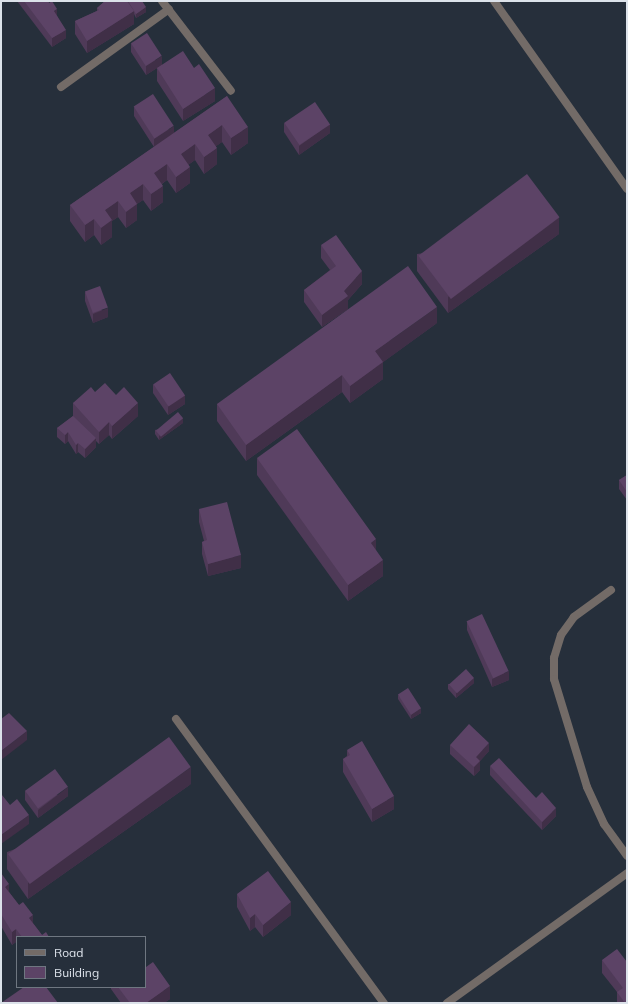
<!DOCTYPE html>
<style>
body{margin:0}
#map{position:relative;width:628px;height:1004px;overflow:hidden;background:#262f3b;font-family:Mulish,sans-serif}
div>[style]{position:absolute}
.street>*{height:8px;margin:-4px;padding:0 4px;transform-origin:4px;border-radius:4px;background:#736b67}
.wall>*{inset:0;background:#4f3a58}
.shaded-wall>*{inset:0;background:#402f47}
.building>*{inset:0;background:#5c4366;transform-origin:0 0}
span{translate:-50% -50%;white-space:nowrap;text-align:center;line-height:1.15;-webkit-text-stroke:3.5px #262f3b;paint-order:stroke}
.frame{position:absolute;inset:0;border:2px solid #dce2ea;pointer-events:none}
.legend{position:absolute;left:16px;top:936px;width:130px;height:52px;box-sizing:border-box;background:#262f3b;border:1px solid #6f7781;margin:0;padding:5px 7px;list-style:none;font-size:12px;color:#dce2ea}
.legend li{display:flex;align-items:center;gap:8px;height:20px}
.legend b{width:20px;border:1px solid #6f7781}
</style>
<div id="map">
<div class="street">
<i style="left:162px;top:1px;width:113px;rotate:52.5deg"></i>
<i style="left:494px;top:1px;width:230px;rotate:54.7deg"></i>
<i style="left:61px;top:87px;width:133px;rotate:-35.8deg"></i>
<i style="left:611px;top:590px;width:46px;rotate:143.9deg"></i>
<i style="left:574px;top:617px;width:22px;rotate:126deg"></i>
<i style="left:561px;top:635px;width:24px;rotate:107deg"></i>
<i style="left:554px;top:658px;width:21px;rotate:90deg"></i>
<i style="left:554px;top:679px;width:113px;rotate:73deg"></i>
<i style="left:587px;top:787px;width:41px;rotate:65.3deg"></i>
<i style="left:604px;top:824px;width:39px;rotate:54deg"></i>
<i style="left:176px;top:719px;width:352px;rotate:53.8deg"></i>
<i style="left:447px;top:1003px;width:222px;rotate:-35.8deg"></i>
</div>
<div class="wall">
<i style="clip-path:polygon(17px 1px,48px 1px,57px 16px,66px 38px,52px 47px)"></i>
<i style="clip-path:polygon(105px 1px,142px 1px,146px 12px,136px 18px,134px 14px,134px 24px,87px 53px,75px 34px,75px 21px,97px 11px,97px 8px)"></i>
<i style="clip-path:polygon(131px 43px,162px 65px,215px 101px,183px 121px,157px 81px,157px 68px,146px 75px,131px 52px)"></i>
<i style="clip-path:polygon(227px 96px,248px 143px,231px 155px,222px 142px,216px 146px,217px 164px,204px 174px,195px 160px,188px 165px,190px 183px,176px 193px,167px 180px,162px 184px,163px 202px,151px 211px,143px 200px,137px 204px,137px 220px,126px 228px,118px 217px,112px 221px,112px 237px,101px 245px,94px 235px,85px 242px,70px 221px,70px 205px,154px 147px,134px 116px,134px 107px,174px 133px)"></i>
<i style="clip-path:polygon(284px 123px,330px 133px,299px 155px,284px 132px)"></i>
<i style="clip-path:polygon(559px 234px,448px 313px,417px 271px,417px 254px)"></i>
<i style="clip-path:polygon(321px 245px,362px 284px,348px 300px,348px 309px,322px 327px,304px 302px,304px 290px,330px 270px,321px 258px)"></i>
<i style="clip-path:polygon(85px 292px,108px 317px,93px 323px,85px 301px)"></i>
<i style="clip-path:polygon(437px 323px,383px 362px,383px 379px,350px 403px,342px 392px,246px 461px,217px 421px,217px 404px)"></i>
<i style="clip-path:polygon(153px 384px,185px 404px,168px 415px,153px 393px)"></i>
<i style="clip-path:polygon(95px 392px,116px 395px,138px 416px,112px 439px,109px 435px,99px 444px,96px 441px,96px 447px,85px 458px,78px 452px,76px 454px,68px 441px,65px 444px,57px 437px,57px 428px,73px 416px,73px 403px)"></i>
<i style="clip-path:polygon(183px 423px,159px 440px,155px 434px,155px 430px)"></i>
<i style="clip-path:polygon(257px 458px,376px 550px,383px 576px,348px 601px,257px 475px)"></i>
<i style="clip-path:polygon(627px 475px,627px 500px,619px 489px,619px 480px)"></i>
<i style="clip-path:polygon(199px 509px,241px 568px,208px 576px,202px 554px,202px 542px,204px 541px,199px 522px)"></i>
<i style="clip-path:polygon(467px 621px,509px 680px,492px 687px,467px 630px)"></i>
<i style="clip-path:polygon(474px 683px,456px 698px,448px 689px,448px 684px)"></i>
<i style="clip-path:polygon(398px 695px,421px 713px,411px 719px,398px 699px)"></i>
<i style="clip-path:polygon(450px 745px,489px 751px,480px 761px,480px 770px,474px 776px,450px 754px)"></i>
<i style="clip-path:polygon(347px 750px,394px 809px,372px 822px,343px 772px,343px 759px,347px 756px)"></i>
<i style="clip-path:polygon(490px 766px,536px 798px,556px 816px,542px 830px,490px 775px)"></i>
<i style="clip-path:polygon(191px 784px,28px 899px,7px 869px,7px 852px)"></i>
<i style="clip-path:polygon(25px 791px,68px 796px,38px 818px,25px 800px)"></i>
<i style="clip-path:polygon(1px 873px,9px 892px,42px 935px,49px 937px,17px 937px,17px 943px,16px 942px,12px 945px,1px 926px)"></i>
<i style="clip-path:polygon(237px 894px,291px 915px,263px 937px,255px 927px,250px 931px,237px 907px)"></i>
<i style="clip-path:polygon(602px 960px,627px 962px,627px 1003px,617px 1003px,617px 992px,602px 973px)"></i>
<i style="clip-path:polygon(146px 967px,170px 999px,164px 1003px,121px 1003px,111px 989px,111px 987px,145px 987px)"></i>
</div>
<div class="shaded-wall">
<i style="clip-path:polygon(146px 7px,146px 12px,136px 18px,136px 14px)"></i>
<i style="clip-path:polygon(57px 9px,57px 18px,54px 11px)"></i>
<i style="clip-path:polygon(134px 11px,134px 24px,87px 53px,87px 41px)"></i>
<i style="clip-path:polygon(66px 30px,66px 38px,52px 47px,52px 38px)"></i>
<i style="clip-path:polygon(162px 56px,162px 65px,146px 75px,146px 66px)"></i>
<i style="clip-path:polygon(215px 88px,215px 101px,183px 121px,183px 109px)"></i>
<i style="clip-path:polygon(330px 124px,330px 133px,299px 155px,299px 146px)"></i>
<i style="clip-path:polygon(222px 125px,222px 142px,208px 152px,208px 135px)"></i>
<i style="clip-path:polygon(174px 126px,174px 135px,154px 148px,154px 139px)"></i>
<i style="clip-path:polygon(248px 127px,248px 143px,231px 155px,231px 138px)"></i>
<i style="clip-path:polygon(195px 144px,195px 160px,181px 170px,181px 154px)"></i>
<i style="clip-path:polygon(217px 148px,217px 164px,204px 174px,204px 157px)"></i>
<i style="clip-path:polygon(167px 164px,167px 180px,154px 189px,154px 173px)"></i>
<i style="clip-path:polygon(190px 167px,190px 183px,176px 193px,176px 177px)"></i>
<i style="clip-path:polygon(143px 184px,143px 200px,137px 204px,137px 220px,126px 228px,126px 212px,130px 193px)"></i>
<i style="clip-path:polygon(163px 186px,163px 202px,151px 211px,151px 194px)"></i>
<i style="clip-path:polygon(118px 201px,118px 217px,112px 221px,112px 237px,101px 245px,101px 228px,105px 210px)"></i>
<i style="clip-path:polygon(559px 217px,559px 234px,448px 313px,448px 297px)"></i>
<i style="clip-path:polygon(94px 219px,94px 235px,85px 242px,85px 225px)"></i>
<i style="clip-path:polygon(362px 271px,362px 284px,348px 300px,348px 309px,322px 327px,322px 315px)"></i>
<i style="clip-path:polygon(437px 307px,437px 323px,375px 368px,375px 351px)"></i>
<i style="clip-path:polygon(108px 308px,108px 317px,93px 323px,93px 314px)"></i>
<i style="clip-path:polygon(383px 362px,383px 379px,350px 403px,350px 386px)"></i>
<i style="clip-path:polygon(342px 375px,342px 392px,246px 461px,246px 445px)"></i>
<i style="clip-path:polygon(185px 395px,185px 404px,168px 415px,168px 406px)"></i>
<i style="clip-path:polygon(138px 403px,138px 416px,112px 439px,112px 426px)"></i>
<i style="clip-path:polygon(183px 418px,183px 423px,159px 440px,159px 436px)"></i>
<i style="clip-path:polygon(109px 422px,109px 435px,99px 444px,99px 432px)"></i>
<i style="clip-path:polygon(68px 432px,68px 441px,65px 444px,65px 435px)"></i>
<i style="clip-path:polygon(96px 438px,96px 447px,85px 458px,85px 449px)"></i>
<i style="clip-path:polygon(78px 443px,78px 452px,76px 454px,76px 445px)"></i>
<i style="clip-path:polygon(376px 539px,376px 556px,371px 543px)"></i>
<i style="clip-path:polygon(241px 555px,241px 568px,208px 576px,208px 564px)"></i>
<i style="clip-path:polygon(383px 560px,383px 576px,348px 601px,348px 585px)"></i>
<i style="clip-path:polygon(509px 671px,509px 680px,492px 687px,492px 679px)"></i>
<i style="clip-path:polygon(474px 678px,474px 683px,456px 698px,456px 693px)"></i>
<i style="clip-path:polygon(421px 708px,421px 713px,411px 719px,411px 715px)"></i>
<i style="clip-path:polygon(27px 731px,27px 740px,1px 760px,1px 751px)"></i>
<i style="clip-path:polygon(489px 743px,489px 751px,480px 761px,480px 770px,474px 776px,474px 767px,476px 757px)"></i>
<i style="clip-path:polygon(191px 767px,191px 784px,28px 899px,28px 883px)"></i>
<i style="clip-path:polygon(68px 787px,68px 796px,38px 818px,38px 810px)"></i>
<i style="clip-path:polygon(394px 796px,394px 809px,372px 822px,372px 809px)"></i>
<i style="clip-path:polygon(556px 808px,556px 816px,542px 830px,542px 822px)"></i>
<i style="clip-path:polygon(29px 815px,29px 824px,1px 844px,1px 835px)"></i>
<i style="clip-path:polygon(9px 884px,9px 896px,5px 887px)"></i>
<i style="clip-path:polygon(291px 902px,291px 915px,263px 937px,263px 925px)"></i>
<i style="clip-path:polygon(255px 914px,255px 927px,250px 931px,250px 918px)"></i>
<i style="clip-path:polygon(33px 915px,33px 928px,29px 918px)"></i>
<i style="clip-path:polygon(16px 929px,16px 942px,12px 945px,12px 932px)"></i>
<i style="clip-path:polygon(170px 986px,170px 999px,164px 1003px,146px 1003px)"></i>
</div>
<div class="building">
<i style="clip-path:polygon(24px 1px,48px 1px,49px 3px,52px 1px,57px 9px,54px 11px,66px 30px,52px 38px)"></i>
<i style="clip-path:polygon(105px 1px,127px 1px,134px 11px,87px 41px,75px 21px,99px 10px,97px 8px)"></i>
<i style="clip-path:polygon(128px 1px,142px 1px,146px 7px,136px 14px)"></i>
<i style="left:147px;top:33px;width:27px;height:19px;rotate:57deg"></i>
<i style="clip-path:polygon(183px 51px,194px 68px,199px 64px,215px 88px,183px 109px,157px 68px)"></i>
<i style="left:153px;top:94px;width:38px;height:23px;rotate:57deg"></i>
<i style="clip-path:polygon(227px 96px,248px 127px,231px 138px,222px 125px,208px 135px,217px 148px,204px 157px,195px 144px,181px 154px,190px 167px,176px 177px,167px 164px,154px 173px,163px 186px,151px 194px,143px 184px,130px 193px,137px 204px,126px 212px,118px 201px,105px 210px,112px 220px,101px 228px,94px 219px,85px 225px,70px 205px)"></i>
<i style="left:315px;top:102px;width:27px;height:37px;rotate:56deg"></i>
<i style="left:527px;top:174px;width:54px;height:136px;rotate:53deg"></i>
<i style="clip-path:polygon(336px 235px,362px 271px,344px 291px,348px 296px,322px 315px,304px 290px,336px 266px,321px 245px)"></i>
<i style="clip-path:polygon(408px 266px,437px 307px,375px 351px,383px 362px,350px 386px,342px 375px,246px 445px,217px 404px)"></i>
<i style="left:100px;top:286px;width:23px;height:16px;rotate:70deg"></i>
<i style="left:170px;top:373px;width:27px;height:20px;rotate:56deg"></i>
<i style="clip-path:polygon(105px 383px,116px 395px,124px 387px,138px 403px,112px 426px,109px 422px,99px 432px,73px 403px,91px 387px,95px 392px)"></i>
<i style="left:178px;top:412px;width:8px;height:29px;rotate:50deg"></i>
<i style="clip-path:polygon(73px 416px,96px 438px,85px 449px,78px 443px,76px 445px,68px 432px,65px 435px,57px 428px)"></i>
<i style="clip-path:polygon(297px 429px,376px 539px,371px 543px,383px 560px,348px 585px,257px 458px)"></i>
<i style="clip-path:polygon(627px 475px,627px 492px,619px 480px)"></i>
<i style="clip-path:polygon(227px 502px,241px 555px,208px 564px,202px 542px,207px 540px,199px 509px)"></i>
<i style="left:482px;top:614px;width:63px;height:17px;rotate:65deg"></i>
<i style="left:466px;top:669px;width:12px;height:23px;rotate:48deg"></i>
<i style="left:408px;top:688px;width:24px;height:12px;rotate:57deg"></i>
<i style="clip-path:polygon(9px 713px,27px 731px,1px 751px,1px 719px)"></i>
<i style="clip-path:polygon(469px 724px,489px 743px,476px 757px,480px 761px,474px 767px,450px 745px)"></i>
<i style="left:169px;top:737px;width:37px;height:199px;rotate:54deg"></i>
<i style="clip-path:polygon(362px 741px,394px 796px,372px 809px,343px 759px,350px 755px,347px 750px)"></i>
<i style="clip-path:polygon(499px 758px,536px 798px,542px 792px,556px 808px,542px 822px,490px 766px)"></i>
<i style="left:55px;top:769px;width:22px;height:37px;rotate:54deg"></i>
<i style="clip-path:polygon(2px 795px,10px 805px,17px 799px,29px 815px,1px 835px,1px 796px)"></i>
<i style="clip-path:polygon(268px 871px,291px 902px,263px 925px,255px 914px,250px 918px,237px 894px)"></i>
<i style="clip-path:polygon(1px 873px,9px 884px,5px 887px,19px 905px,23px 902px,33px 915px,29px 918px,42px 935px,46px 932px,49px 937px,22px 937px,16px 929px,12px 932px,1px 914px)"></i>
<i style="clip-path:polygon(617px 949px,627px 962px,627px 1003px,625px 1003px,617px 992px,623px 988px,602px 960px)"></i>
<i style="clip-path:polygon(153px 962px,170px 986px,146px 1003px,130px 1003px,118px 987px,145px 987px,145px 965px,146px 967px)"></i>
<i style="clip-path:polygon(24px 987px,46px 987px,58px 1003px,1px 1003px)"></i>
</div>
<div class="frame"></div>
<ul class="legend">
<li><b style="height:5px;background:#736b67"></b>Road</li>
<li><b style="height:11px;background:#5c4366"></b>Building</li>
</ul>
</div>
